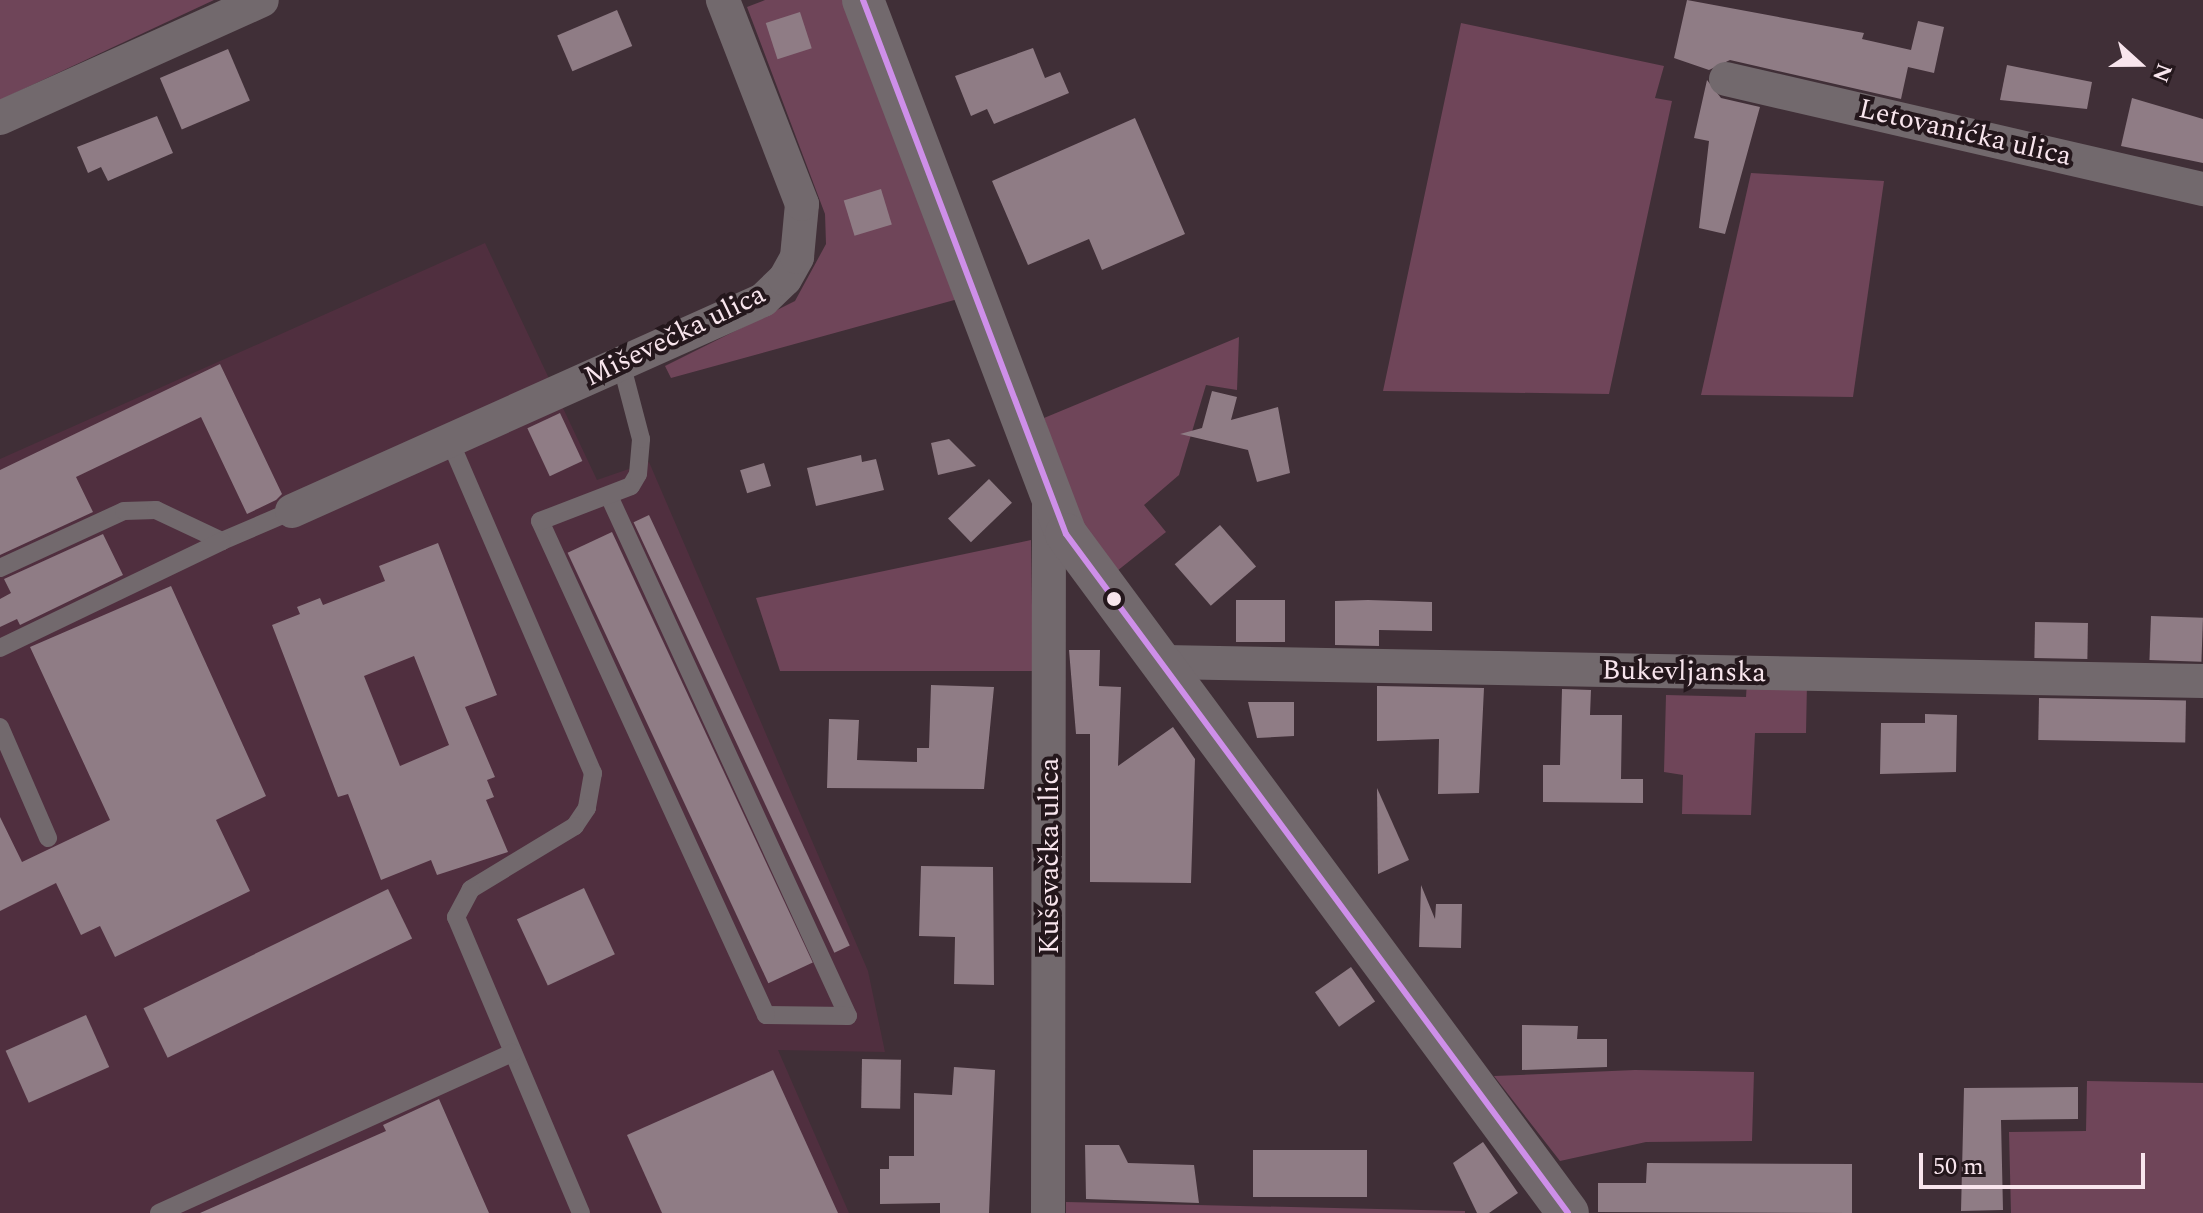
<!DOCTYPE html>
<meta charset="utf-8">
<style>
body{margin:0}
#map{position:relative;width:2203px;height:1213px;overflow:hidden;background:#402f37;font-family:Spectral,serif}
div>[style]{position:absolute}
.built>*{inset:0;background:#502f3f}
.green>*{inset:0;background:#6f4559}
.building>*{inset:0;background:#8f7c85;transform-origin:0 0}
.service>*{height:18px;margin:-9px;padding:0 9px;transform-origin:9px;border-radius:9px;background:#72696d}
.minor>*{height:34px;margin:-17px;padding:0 17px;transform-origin:17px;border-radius:17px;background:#72696d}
.tertiary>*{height:42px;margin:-21px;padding:0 21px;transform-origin:21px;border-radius:21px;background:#72696d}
.bus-1>*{height:6px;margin:-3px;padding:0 3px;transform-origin:3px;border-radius:3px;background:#ce8fe9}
.dots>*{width:22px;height:22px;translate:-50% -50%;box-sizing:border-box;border:4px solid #24171c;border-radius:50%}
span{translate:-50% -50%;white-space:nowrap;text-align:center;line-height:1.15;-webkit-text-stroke:8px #24171c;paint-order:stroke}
.street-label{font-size:28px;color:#f8e5ed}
.north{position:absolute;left:2099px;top:24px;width:80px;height:80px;-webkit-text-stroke:6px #24171c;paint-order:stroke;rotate:111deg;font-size:22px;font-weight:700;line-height:32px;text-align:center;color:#f8e5ed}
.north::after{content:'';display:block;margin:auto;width:28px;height:36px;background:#f8e5ed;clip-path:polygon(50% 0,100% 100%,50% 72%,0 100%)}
.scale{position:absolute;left:1919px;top:1153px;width:226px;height:36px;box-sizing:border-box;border:4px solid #f8e5ed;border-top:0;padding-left:10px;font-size:24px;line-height:28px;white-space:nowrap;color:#f8e5ed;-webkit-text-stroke:6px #24171c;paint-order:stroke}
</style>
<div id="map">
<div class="built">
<i style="clip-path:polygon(485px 243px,597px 480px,649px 462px,868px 971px,885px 1052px,778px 1050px,849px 1213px,0 1213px,0 459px)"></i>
</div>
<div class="green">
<i style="clip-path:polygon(0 0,214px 0,0 100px)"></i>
<i style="clip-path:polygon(765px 0,845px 0,958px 299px,671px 378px,665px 366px,795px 301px,826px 244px,825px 214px,747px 7px)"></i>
<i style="clip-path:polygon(1461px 23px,1664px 66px,1655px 98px,1672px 101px,1609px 394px,1383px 391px)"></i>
<i style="clip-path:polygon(1751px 173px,1884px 181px,1853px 397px,1701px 395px)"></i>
<i style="clip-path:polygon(1239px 337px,1237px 390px,1206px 385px,1179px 475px,1144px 505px,1166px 532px,1117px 571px,1083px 531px,1044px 418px)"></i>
<i style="clip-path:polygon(1031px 540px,1033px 671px,780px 671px,756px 598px)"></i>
<i style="clip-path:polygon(1747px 681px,1807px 683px,1806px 733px,1755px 733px,1751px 815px,1682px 814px,1683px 775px,1664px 772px,1666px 695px,1746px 697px)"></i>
<i style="clip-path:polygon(1635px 1070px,1754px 1072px,1752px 1141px,1646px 1142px,1560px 1161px,1494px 1076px)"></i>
<i style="clip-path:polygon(2087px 1081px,2203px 1083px,2203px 1213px,2011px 1213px,2009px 1132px,2086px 1131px)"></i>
<i style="clip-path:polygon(1066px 1202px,1465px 1211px,1465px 1213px,1066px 1213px)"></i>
</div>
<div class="building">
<i style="clip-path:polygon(1687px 0,1864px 33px,1862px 39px,1911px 50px,1918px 21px,1944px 27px,1934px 73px,1908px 67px,1901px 99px,1730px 60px,1709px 70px,1674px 58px)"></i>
<i style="left:617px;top:10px;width:39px;height:65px;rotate:67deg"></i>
<i style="left:800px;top:12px;width:38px;height:36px;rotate:72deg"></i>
<i style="clip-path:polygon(1033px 48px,1045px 78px,1060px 72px,1069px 93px,994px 124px,987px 109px,971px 116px,955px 76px)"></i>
<i style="left:228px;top:49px;width:56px;height:74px;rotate:67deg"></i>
<i style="clip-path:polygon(2007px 65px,2092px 82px,2087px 109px,2000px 100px)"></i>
<i style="clip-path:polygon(1707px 80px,1721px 98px,1760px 107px,1725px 234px,1699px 228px,1709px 141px,1694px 138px)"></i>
<i style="clip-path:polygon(2132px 98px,2203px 119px,2203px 163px,2121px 146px)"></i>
<i style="clip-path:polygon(157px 116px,173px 153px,108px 181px,101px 167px,88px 173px,77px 147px)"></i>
<i style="clip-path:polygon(1135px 118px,1185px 234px,1102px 270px,1089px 239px,1028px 265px,992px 181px)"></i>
<i style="left:881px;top:189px;width:37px;height:39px;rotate:73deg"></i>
<i style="clip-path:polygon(220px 364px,282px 494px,276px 500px,247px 514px,201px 417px,76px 477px,93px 512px,0 555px,0 470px)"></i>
<i style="clip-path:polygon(1212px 391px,1237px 397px,1231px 420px,1278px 407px,1290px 473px,1257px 482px,1248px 450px,1180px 434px,1202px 428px)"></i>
<i style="left:560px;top:413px;width:53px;height:36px;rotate:65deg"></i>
<i style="clip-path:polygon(949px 439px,976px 466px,938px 475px,931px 443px)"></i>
<i style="clip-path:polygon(861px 455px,862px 462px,876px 459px,884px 490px,816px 506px,807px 468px)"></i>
<i style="left:764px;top:463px;width:24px;height:25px;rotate:73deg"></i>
<i style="left:989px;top:479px;width:33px;height:57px;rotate:46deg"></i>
<i style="left:649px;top:515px;width:475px;height:17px;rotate:65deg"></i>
<i style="left:1220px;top:525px;width:55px;height:60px;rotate:49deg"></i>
<i style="left:612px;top:532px;width:475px;height:49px;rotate:65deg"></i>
<i style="clip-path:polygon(103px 534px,123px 575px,20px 625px,17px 619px,0 627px,0 599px,11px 593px,4px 579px)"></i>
<i style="clip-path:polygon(evenodd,438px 543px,497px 695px,465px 707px,495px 777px,487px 780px,494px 797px,486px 800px,508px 852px,437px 875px,431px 860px,381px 880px,348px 794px,338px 797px,272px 625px,300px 614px,297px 607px,320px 598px,323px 605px,385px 581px,379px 566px,438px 543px,414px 656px,449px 745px,400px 766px,364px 676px,414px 656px)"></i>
<i style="clip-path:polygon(171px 586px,266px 796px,216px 820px,250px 891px,115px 957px,100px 926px,81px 935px,56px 883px,0 911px,0 817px,22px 862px,110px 820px,30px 647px)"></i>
<i style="left:1236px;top:600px;width:49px;height:42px"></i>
<i style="clip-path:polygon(1368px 600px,1432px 602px,1432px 631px,1379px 630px,1379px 646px,1335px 645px,1335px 601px)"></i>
<i style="left:2151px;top:616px;width:52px;height:44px;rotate:2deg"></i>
<i style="left:2035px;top:622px;width:53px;height:36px;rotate:1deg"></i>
<i style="clip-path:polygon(1069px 650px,1100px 650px,1099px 686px,1121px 687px,1118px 766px,1173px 727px,1195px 759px,1191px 883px,1090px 882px,1090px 734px,1076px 734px)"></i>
<i style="clip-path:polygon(931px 685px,994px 687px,984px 789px,827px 788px,829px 719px,859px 720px,857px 760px,917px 762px,917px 748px,929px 748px)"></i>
<i style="clip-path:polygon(1377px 686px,1484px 688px,1479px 793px,1438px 794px,1439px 739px,1377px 741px)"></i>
<i style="clip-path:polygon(1562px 689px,1591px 690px,1590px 715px,1622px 715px,1621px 779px,1643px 779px,1643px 803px,1543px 802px,1543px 765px,1560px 765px)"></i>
<i style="left:2039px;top:698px;width:147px;height:42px;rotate:1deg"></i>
<i style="clip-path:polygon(1248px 702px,1294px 702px,1294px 736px,1257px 738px)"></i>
<i style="clip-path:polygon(1925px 714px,1957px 715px,1956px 772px,1880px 774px,1881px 723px,1925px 723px)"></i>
<i style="clip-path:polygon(1377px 788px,1409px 860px,1378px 874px)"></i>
<i style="clip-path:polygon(921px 866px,993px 867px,994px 985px,954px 984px,955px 937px,919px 936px)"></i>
<i style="clip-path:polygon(1421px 885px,1435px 919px,1436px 904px,1462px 904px,1461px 948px,1419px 947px)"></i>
<i style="left:584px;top:888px;width:73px;height:74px;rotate:65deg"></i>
<i style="left:388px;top:889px;width:55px;height:272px;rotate:64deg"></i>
<i style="left:1351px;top:967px;width:42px;height:44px;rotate:55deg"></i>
<i style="left:86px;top:1015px;width:57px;height:88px;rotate:66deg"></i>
<i style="clip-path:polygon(1522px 1025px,1578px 1026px,1577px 1039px,1607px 1039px,1607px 1067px,1522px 1070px)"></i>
<i style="left:862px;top:1059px;width:39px;height:49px;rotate:1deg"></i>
<i style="clip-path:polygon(954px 1067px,995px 1070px,989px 1213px,940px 1213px,940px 1203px,880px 1204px,880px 1169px,889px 1169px,889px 1156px,914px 1156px,914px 1093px,952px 1095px)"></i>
<i style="clip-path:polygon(773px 1070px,838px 1213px,662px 1213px,627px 1135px)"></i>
<i style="clip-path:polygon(2078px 1087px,2078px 1119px,2001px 1120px,2003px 1210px,1961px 1211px,1964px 1088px)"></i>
<i style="clip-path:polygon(439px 1099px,489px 1213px,200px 1213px,386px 1131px,383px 1125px)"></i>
<i style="clip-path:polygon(1483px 1142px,1518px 1193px,1489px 1213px,1477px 1213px,1453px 1163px)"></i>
<i style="clip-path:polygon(1085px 1145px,1119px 1145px,1128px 1163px,1194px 1165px,1199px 1203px,1086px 1199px)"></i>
<i style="left:1367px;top:1150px;width:47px;height:114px;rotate:90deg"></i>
<i style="clip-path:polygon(1647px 1163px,1852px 1164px,1852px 1213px,1598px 1212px,1598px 1183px,1646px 1183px)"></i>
</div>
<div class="service">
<i style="left:449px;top:439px;width:364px;rotate:66.7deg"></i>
<i style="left:593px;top:773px;width:36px;rotate:100deg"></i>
<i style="left:587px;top:808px;width:22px;rotate:124deg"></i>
<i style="left:575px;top:826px;width:122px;rotate:148.8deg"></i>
<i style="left:471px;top:889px;width:32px;rotate:118deg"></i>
<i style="left:456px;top:917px;width:321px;rotate:67.1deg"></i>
<i style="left:609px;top:496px;width:572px;rotate:65.32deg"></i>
<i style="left:848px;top:1016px;width:82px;rotate:-179.3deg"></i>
<i style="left:766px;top:1015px;width:543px;rotate:-114.58deg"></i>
<i style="left:540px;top:521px;width:97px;rotate:-21deg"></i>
<i style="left:631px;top:486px;width:14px;rotate:-60deg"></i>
<i style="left:638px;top:474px;width:35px;rotate:-85deg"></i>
<i style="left:641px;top:439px;width:79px;rotate:-104.7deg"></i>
<i style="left:0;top:568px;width:136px;rotate:-24.7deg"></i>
<i style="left:124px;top:511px;width:32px;rotate:-2deg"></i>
<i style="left:156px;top:510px;width:73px;rotate:25.2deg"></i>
<i style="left:222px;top:541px;width:76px;rotate:-23.2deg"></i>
<i style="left:0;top:648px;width:246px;rotate:-25.7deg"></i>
<i style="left:0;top:727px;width:121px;rotate:66.6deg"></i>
<i style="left:159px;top:1213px;width:388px;rotate:-24.4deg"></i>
</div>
<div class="minor">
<i style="left:1726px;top:79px;width:490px;rotate:13deg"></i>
<i style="left:0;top:118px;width:287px;rotate:-24.2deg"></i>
<i style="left:292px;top:511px;width:516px;rotate:-24.13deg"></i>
<i style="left:763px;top:300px;width:30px;rotate:-44deg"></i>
<i style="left:785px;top:279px;width:25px;rotate:-61deg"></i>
<i style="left:797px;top:257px;width:53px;rotate:-84.6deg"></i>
<i style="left:802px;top:204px;width:219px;rotate:-111.2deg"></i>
<i style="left:1165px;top:662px;width:1038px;rotate:1.05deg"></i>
<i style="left:1048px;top:1213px;width:707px;rotate:-89.92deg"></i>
</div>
<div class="tertiary">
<i style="left:863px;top:0;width:571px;rotate:69.19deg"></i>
<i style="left:1066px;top:534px;width:844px;rotate:53.52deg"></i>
</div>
<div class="bus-1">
<i style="left:863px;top:0;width:571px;rotate:69.19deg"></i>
<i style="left:1066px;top:534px;width:844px;rotate:53.52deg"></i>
</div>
<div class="dots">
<i style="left:1114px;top:599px;background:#f8e5ed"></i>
</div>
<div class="street-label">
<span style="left:1965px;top:133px;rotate:13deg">Letovanićka ulica</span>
<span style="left:675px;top:336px;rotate:-26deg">Miševečka ulica</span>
<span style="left:1684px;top:672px;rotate:1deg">Bukevljanska</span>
<span style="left:1050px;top:856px;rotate:-90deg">Kuševačka ulica</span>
</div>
<div class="north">N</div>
<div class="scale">50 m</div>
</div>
